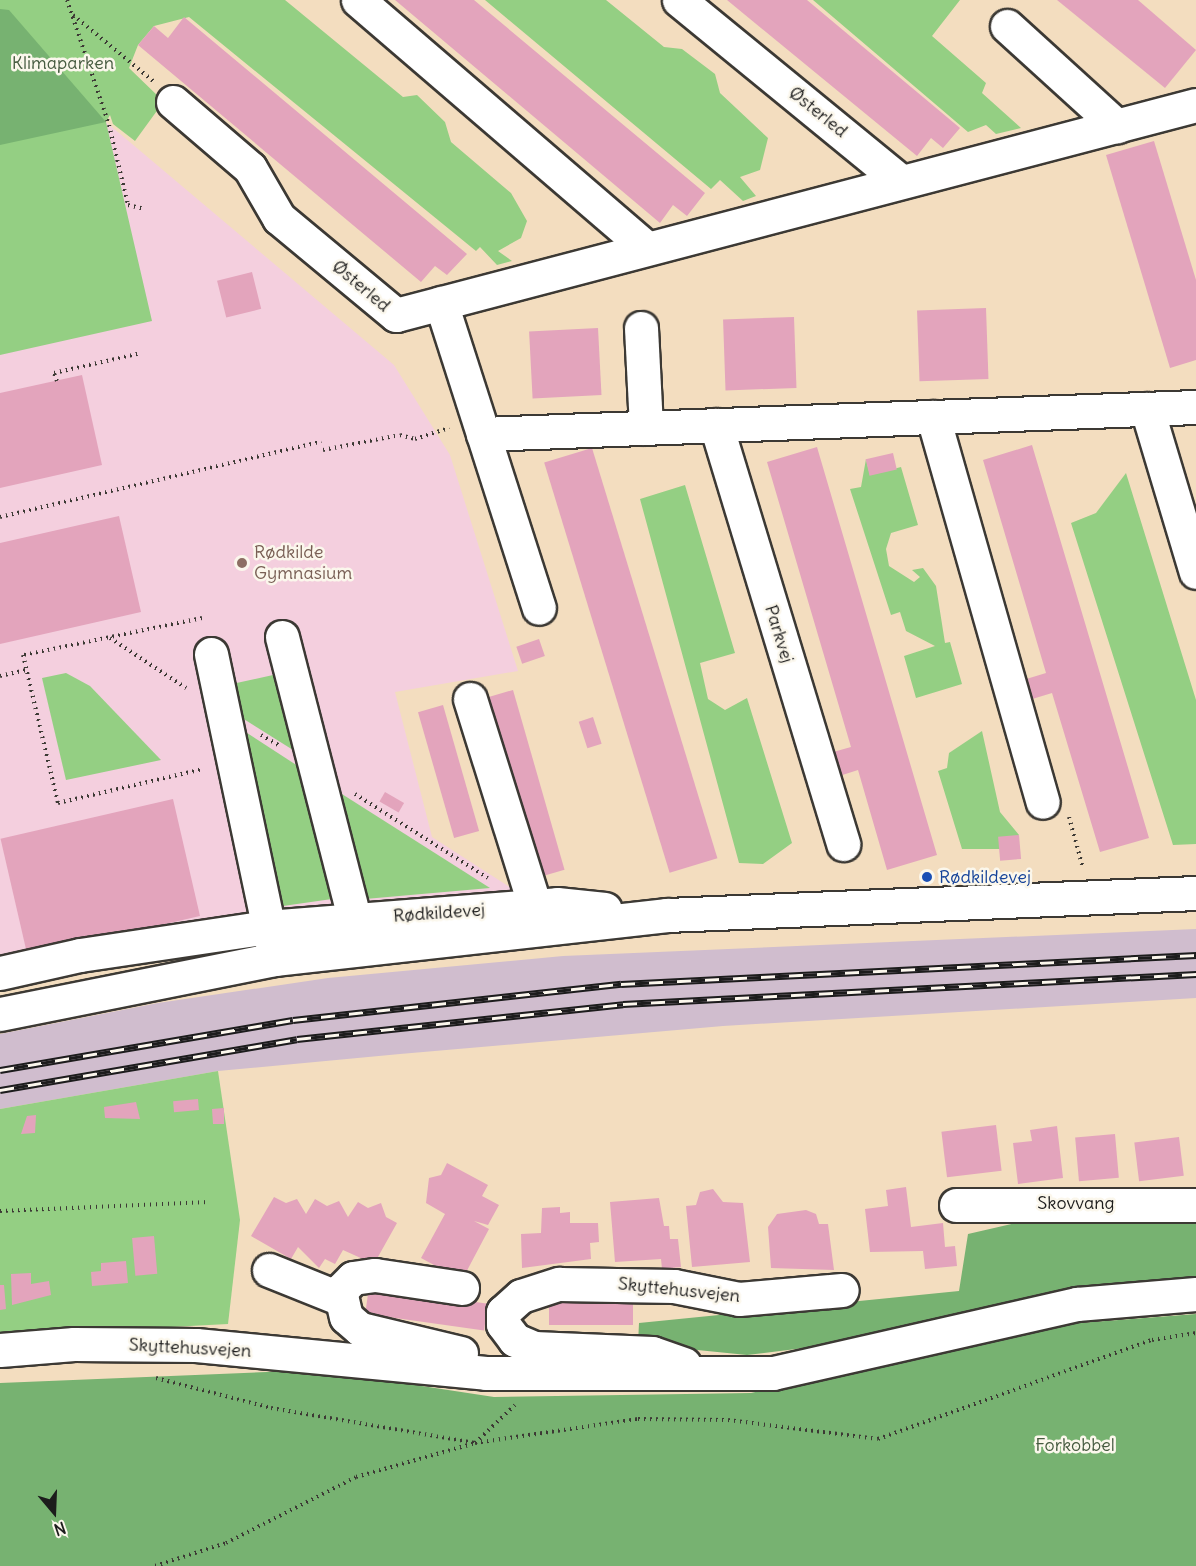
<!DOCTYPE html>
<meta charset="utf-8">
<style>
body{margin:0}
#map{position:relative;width:1196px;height:1566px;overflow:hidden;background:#f3ddbf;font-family:Delius,sans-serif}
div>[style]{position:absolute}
.built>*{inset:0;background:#f4cfde}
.industrial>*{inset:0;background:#d0bdce}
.green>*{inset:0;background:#94cf83}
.forest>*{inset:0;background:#77b271}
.building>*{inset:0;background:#e3a4bc;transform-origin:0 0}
.path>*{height:4px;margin-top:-2px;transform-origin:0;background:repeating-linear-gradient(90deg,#3c3934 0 1.5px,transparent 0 6px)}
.roads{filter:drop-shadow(2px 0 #3c3934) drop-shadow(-2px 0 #3c3934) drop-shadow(0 2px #3c3934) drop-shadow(0 -2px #3c3934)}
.minor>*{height:33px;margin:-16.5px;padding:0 16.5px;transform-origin:16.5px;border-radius:16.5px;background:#fff}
.rail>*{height:7px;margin-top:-3.5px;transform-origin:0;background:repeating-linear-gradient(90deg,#fbf7ec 0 14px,#1c1c1c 0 28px);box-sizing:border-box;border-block:2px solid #1c1c1c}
.dots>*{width:16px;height:16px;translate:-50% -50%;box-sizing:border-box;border:3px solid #fbf7ec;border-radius:50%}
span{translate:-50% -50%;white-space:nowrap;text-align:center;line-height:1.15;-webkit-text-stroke:5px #fbf7ec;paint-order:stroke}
.park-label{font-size:18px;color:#465b40}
.street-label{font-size:18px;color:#1c1c1c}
.education-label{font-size:18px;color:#785e54}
.left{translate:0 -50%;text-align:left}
.transit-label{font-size:18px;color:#164399}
.north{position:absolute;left:24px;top:1482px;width:60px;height:60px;-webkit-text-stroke:4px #fbf7ec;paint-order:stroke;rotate:161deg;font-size:16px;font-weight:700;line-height:24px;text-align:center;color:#1c1c1c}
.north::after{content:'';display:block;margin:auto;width:21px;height:27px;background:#1c1c1c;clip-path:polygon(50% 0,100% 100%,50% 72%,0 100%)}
</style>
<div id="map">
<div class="built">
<i style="clip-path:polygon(106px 122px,394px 365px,450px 455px,518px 671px,395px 692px,432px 837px,519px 893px,0 980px,0 145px)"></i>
</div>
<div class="industrial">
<i style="clip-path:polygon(1196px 929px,1196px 998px,723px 1026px,400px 1054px,218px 1071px,0 1109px,0 1034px,158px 1003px,328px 978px,563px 956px)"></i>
</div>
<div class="green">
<i style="clip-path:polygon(0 0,285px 0,403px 97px,417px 95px,445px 122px,451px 142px,511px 193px,527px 221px,521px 238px,498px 251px,512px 261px,497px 265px,480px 247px,476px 251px,189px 17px,154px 26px,138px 45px,129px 68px,160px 98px,159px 108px,135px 141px,113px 124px,110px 115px,106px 122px,152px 321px,0 355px)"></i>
<i style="clip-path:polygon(485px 0,606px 0,664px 47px,682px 49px,715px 74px,720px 93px,768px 138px,760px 170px,740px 177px,756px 196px,743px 201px,720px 180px,711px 189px)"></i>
<i style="clip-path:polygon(813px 0,960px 0,932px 36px,986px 83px,982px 93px,1021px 128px,996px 134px,986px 125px,968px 132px)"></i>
<i style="clip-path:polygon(866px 459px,870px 475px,901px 467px,918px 525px,891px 533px,886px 549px,889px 566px,914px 582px,920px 577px,912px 570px,923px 568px,936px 586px,945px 643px,950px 642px,962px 684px,916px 698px,904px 656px,935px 646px,906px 631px,900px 612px,891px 615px,850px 489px,861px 487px)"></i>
<i style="clip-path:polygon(1126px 473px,1196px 700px,1196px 844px,1173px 845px,1071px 523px,1096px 513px)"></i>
<i style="clip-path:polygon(685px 485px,735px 653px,700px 663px,708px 699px,725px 710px,747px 698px,792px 843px,763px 864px,739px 863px,640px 499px)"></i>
<i style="clip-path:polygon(66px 673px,90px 686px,161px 760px,66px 780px,42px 678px)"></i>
<i style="clip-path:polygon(282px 673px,301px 755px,239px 716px,232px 684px)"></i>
<i style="clip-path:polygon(244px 731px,304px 770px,332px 899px,283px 906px)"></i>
<i style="clip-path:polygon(982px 731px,1000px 812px,1019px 835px,1000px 849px,962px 849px,938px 771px,947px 768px,949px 753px)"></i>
<i style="clip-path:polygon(334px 789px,490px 888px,365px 899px)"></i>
<i style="clip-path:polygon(218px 1071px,240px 1220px,228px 1324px,0 1336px,0 1109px)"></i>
</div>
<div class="forest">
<i style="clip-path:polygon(0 9px,9px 10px,106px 122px,0 145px)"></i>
<i style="clip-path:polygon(1029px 1220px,1196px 1223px,1196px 1282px,1056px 1292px,812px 1347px,747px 1355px,638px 1344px,639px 1323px,959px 1291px,968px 1234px)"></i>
<i style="clip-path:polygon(1196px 1314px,1196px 1566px,0 1566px,0 1383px,317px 1370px,494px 1397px,751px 1393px,1054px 1325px)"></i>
</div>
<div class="building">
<i style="clip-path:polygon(395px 0,474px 0,705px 193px,687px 216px,673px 205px,660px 223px)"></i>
<i style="clip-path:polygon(727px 0,807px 0,960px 128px,943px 148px,931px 138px,917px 156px)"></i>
<i style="clip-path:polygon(1057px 0,1138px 0,1196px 50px,1165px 88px)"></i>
<i style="clip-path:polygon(184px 17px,467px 254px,447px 275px,435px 266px,421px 282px,138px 45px,154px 26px,168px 38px)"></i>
<i style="clip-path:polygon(1154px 141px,1196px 280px,1196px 360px,1170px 368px,1106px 155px)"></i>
<i style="left:252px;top:272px;width:38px;height:36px;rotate:76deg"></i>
<i style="left:986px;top:308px;width:71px;height:69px;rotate:88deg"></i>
<i style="left:794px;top:317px;width:71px;height:71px;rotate:88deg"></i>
<i style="left:598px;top:328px;width:67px;height:69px;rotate:87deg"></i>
<i style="clip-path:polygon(82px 375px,102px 465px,0 488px,0 393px)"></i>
<i style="clip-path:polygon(1032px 445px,1149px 838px,1100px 852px,1052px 693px,1029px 700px,1023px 680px,1046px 673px,983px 460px)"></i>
<i style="clip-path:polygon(817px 447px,937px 855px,887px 870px,858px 770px,833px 778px,826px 754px,851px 747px,767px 462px)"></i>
<i style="left:592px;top:448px;width:429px;height:50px;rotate:73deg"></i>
<i style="left:893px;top:453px;width:17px;height:28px;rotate:77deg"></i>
<i style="clip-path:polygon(119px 516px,141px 612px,0 644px,0 543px)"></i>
<i style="left:539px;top:639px;width:18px;height:24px;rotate:71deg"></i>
<i style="left:513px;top:690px;width:187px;height:27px;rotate:74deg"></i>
<i style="left:443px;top:705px;width:131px;height:26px;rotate:74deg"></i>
<i style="left:593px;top:717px;width:28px;height:15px;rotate:72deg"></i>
<i style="left:385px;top:792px;width:22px;height:11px;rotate:30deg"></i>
<i style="left:173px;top:799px;width:120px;height:177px;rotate:77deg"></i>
<i style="left:1019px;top:835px;width:24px;height:21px;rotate:85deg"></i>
<i style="left:198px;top:1099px;width:11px;height:25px;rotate:85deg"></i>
<i style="clip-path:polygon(136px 1102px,140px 1119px,105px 1118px,104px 1107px)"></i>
<i style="clip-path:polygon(224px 1108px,224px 1124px,213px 1124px,212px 1109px)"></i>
<i style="clip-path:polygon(36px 1115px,35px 1133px,21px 1134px,27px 1116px)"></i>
<i style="left:996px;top:1125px;width:46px;height:55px;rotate:83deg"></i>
<i style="clip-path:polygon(1057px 1126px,1063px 1178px,1018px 1184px,1013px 1143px,1032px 1141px,1030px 1130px)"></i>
<i style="left:1115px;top:1134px;width:44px;height:40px;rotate:85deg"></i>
<i style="left:1179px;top:1137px;width:39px;height:45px;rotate:83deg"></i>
<i style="clip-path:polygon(447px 1163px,488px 1185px,482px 1196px,499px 1205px,488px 1225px,474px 1221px,489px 1229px,462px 1280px,421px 1258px,445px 1214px,426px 1203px,429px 1178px,441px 1175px)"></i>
<i style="clip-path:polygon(906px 1187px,911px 1227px,943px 1223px,945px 1247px,955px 1246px,957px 1266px,925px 1269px,923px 1251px,870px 1252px,865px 1209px,888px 1206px,886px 1190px)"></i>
<i style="clip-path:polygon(713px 1189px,723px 1202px,743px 1203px,750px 1262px,692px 1267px,686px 1206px,696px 1205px,700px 1192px)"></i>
<i style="clip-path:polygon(274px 1197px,286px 1203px,297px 1199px,306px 1214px,315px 1199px,327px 1206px,339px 1201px,348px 1217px,358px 1202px,368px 1208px,381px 1203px,386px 1217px,397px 1223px,374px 1264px,343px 1250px,335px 1264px,325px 1259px,319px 1268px,298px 1247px,291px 1259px,251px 1236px)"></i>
<i style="clip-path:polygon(659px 1198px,664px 1226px,669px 1226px,670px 1239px,678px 1239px,681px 1267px,662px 1269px,661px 1259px,615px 1262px,610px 1202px)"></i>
<i style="clip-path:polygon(560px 1207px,560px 1213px,570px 1212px,570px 1223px,598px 1223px,599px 1242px,590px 1243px,591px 1259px,522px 1268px,521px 1234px,541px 1233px,542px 1208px)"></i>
<i style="clip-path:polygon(806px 1210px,816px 1214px,819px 1224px,828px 1224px,834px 1270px,771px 1268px,768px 1227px,777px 1214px)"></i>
<i style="left:154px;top:1236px;width:38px;height:22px;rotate:85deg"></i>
<i style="clip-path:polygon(126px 1261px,128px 1283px,92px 1286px,91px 1272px,101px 1271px,101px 1263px)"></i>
<i style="clip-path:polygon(31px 1273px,31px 1284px,49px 1281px,51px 1295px,12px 1305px,11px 1274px)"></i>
<i style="clip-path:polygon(0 1285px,4px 1285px,6px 1309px,0 1310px)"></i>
<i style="left:369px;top:1287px;width:120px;height:27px;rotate:8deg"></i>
<i style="left:633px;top:1297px;width:28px;height:84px;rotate:90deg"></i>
</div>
<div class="path">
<i style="left:67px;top:0;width:132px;rotate:71.4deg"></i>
<i style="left:109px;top:125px;width:82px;rotate:76.6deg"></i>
<i style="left:128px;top:205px;width:17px;rotate:13deg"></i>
<i style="left:73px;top:15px;width:104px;rotate:39.5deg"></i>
<i style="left:57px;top:381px;width:9px;rotate:-111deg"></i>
<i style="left:54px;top:373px;width:89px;rotate:-12.9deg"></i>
<i style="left:323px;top:450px;width:78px;rotate:-11deg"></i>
<i style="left:400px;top:435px;width:16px;rotate:15deg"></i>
<i style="left:415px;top:439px;width:36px;rotate:-18deg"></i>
<i style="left:0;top:517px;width:330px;rotate:-13.2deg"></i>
<i style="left:202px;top:618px;width:183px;rotate:168.3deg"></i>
<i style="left:23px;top:655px;width:152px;rotate:76.7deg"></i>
<i style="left:58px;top:803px;width:149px;rotate:-13.2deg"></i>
<i style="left:110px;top:638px;width:91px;rotate:33.3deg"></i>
<i style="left:0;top:676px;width:28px;rotate:-13deg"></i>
<i style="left:261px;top:735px;width:20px;rotate:30deg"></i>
<i style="left:355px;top:794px;width:157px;rotate:32.3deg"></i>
<i style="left:1069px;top:817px;width:53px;rotate:74.6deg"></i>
<i style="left:0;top:1211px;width:209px;rotate:-2.5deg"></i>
<i style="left:156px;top:1378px;width:119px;rotate:14.6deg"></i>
<i style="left:271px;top:1408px;width:207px;rotate:9.7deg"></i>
<i style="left:475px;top:1443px;width:165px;rotate:-8.4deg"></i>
<i style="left:638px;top:1419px;width:90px;rotate:0.6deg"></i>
<i style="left:728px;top:1420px;width:151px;rotate:7.2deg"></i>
<i style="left:878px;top:1439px;width:291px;rotate:-19.9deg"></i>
<i style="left:1152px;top:1340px;width:45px;rotate:-9deg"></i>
<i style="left:155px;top:1566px;width:75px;rotate:-17.9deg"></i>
<i style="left:226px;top:1543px;width:146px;rotate:-26.9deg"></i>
<i style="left:356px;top:1477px;width:124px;rotate:-15.9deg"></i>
<i style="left:475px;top:1443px;width:55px;rotate:-43.5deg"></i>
</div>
<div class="roads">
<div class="minor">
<i style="left:358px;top:0;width:377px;rotate:40.7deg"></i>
<i style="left:679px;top:0;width:284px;rotate:39.3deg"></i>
<i style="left:1007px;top:26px;width:149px;rotate:42.3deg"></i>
<i style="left:173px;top:102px;width:101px;rotate:40.6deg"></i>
<i style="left:250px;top:168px;width:58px;rotate:59.9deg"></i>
<i style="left:279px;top:218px;width:152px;rotate:39.7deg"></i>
<i style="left:396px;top:315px;width:827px;rotate:-14.71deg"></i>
<i style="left:441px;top:303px;width:320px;rotate:72.2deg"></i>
<i style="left:641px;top:328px;width:100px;rotate:87.1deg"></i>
<i style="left:1147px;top:409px;width:170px;rotate:73.3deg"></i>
<i style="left:933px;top:417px;width:400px;rotate:74.1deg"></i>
<i style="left:716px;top:425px;width:438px;rotate:73.1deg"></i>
<i style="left:483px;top:434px;width:714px;rotate:-2.17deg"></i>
<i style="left:282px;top:637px;width:314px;rotate:75.6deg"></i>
<i style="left:211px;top:654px;width:300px;rotate:78.1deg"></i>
<i style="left:470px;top:699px;width:217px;rotate:72.6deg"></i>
<i style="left:0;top:973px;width:82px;rotate:-12.7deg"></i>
<i style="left:80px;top:955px;width:189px;rotate:-8.5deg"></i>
<i style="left:267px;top:927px;width:291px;rotate:-4.5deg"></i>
<i style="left:557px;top:904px;width:48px;rotate:5.9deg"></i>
<i style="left:0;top:1014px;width:280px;rotate:-11.3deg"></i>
<i style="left:275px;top:959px;width:394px;rotate:-6.4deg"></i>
<i style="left:667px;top:915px;width:529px;rotate:-2.38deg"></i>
<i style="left:956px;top:1205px;width:240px"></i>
<i style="left:269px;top:1270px;width:78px;rotate:21.9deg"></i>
<i style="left:0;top:1350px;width:74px;rotate:-4.6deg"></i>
<i style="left:74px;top:1344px;width:122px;rotate:0.5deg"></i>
<i style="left:196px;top:1345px;width:291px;rotate:5.5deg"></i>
<i style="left:486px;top:1373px;width:287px"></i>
<i style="left:773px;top:1373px;width:312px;rotate:-12.8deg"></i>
<i style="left:1077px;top:1304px;width:119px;rotate:-4.8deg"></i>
<i style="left:461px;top:1353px;width:104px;rotate:-166.6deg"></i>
<i style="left:360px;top:1329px;width:18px;rotate:-139deg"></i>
<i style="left:346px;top:1317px;width:27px;rotate:-103deg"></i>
<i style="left:340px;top:1291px;width:18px;rotate:-45deg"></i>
<i style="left:353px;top:1278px;width:22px;rotate:-8deg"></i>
<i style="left:375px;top:1275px;width:88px;rotate:8.5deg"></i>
<i style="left:684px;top:1364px;width:34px;rotate:-161deg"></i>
<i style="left:652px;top:1353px;width:118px;rotate:-177.6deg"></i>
<i style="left:534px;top:1348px;width:21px;rotate:-157deg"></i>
<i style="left:515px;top:1340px;width:20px;rotate:-127deg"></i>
<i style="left:503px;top:1324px;width:12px;rotate:-90deg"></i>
<i style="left:503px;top:1312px;width:24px;rotate:-42deg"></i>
<i style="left:521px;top:1296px;width:40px;rotate:-18deg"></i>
<i style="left:559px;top:1284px;width:115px;rotate:1deg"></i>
<i style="left:674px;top:1286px;width:66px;rotate:11.3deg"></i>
<i style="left:739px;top:1299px;width:103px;rotate:-5deg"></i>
</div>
</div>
<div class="rail">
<i style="left:0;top:1070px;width:297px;rotate:-9.7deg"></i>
<i style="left:293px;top:1020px;width:330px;rotate:-6.3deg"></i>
<i style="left:621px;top:984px;width:576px;rotate:-2.89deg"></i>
<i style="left:0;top:1090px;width:301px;rotate:-9.7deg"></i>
<i style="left:297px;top:1039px;width:328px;rotate:-6.1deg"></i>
<i style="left:623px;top:1004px;width:574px;rotate:-3deg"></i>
</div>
<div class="dots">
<i style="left:242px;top:563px;background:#8d6e63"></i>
<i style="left:927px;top:877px;background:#1a4fb4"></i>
</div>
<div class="park-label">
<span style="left:63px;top:63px">Klimaparken</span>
<span style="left:1075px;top:1445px">Forkobbel</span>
</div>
<div class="street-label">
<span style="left:818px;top:112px;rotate:39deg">Østerled</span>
<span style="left:361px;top:286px;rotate:40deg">Østerled</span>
<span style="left:779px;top:634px;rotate:73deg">Parkvej</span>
<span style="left:439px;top:913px;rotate:-4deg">Rødkildevej</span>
<span style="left:1076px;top:1203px">Skovvang</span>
<span style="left:679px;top:1290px;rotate:6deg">Skyttehusvejen</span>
<span style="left:190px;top:1348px;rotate:3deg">Skyttehusvejen</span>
</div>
<div class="education-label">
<span class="left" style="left:254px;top:563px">Rødkilde<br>Gymnasium</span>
</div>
<div class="transit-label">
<span class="left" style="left:939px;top:877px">Rødkildevej</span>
</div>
<div class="north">N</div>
</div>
